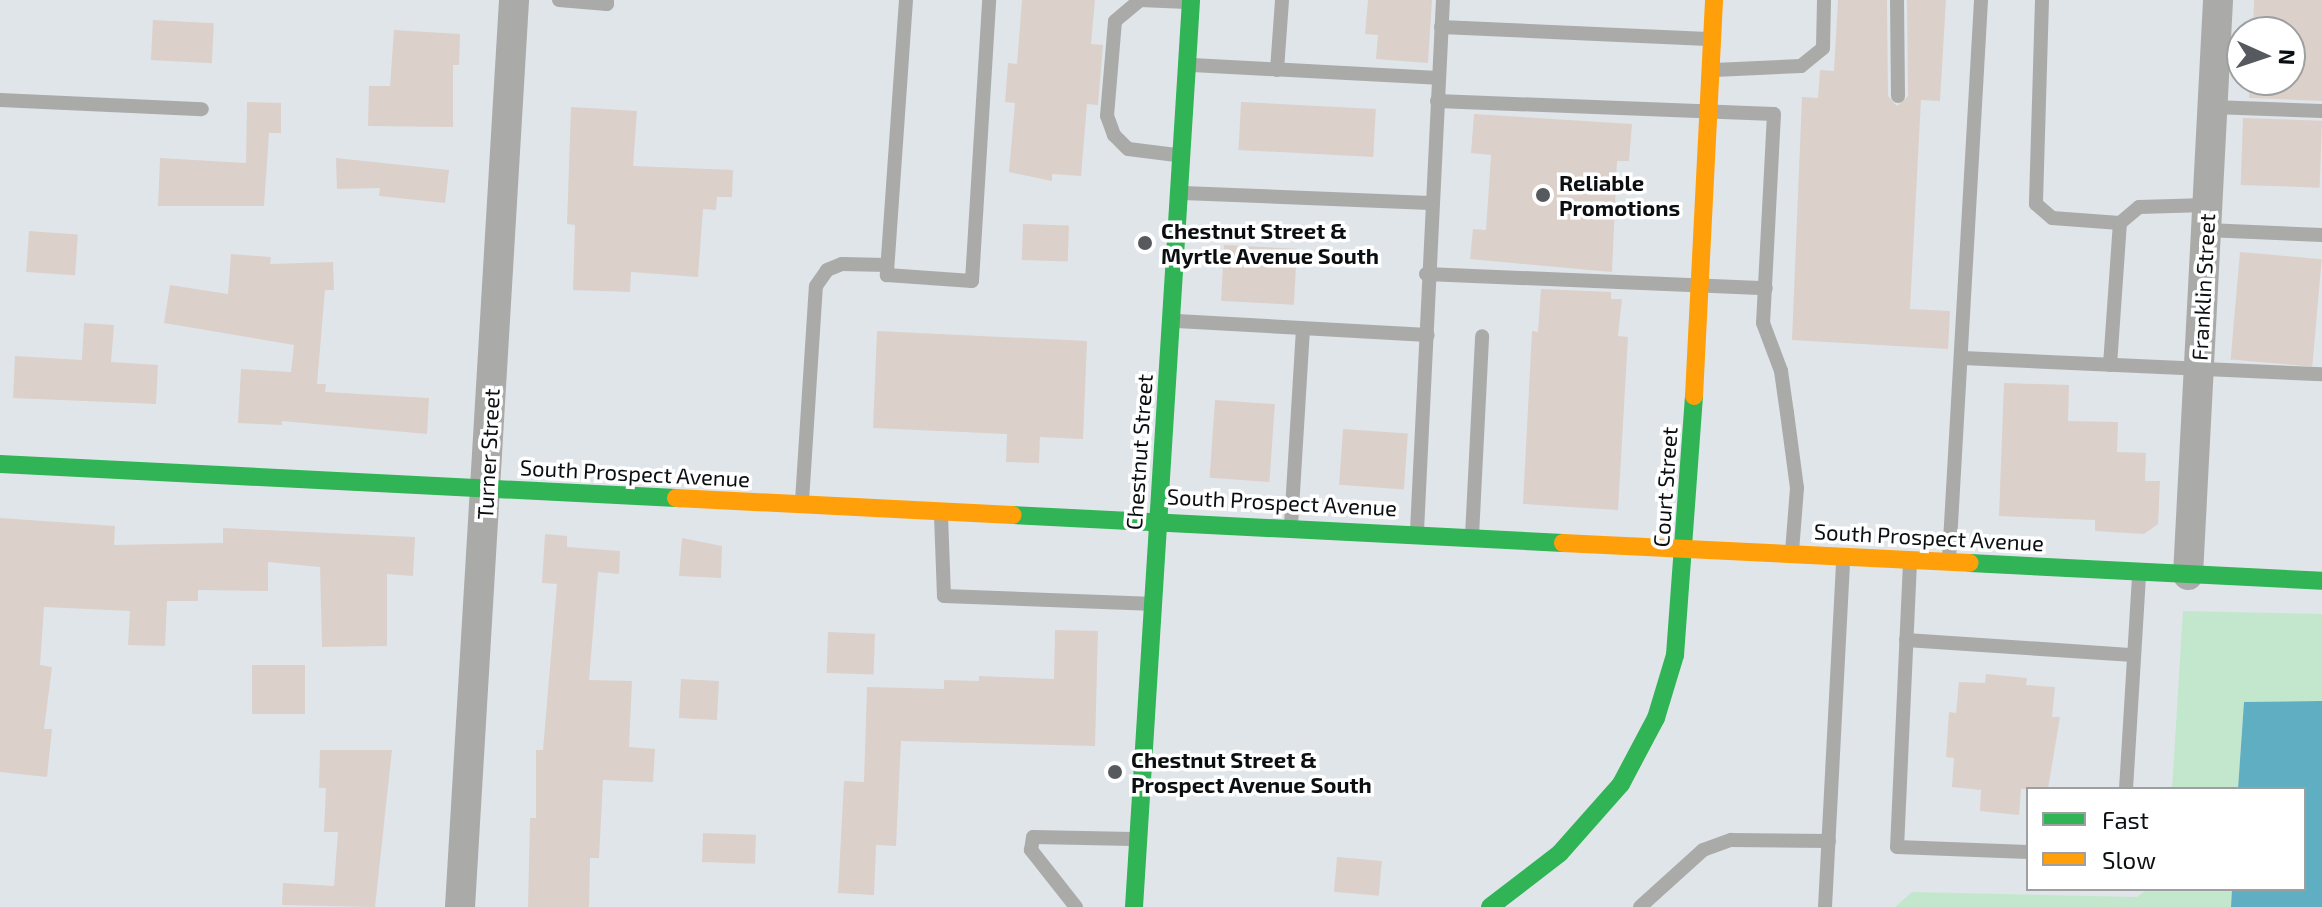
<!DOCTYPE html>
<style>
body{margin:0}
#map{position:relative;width:2322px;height:907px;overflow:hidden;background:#e0e5ea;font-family:"Exo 2",sans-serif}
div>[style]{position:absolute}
.green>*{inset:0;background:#c3e7cc}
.water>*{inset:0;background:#5faec1}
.building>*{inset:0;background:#dcd0cb;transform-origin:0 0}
.lane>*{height:14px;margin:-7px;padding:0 7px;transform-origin:7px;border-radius:7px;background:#aaaaa9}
.street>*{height:30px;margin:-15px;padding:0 15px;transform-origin:15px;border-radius:15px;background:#aaaaa9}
.fast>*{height:18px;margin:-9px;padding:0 9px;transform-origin:9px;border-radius:9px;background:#30b455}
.slow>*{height:18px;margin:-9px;padding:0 9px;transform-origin:9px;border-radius:9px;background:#ff9f0a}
.dots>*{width:22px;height:22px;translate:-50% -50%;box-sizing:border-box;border:4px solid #fff;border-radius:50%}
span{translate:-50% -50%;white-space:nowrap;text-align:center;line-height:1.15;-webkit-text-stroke:7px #fff;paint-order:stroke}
.poi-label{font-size:22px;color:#0c0f12;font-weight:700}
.left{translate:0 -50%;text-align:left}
.street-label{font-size:22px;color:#0c0f12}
.legend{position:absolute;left:2026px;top:787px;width:280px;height:104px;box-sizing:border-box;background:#fff;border:2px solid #9e9fa0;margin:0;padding:10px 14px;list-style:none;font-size:24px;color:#0c0f12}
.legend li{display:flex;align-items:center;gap:16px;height:40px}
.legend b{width:40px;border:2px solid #9e9fa0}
.north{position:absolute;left:2226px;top:16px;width:80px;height:80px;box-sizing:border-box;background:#fff;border:2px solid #9e9fa0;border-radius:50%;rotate:93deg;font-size:22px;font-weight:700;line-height:32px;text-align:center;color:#0c0f12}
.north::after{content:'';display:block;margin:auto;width:28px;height:36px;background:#565a5e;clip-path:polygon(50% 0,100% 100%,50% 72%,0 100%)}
</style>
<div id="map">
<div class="green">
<i style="clip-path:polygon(2183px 611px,2322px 614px,2322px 701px,2244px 702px,2238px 789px,2172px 789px)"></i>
<i style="clip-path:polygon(2147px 889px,2232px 889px,2231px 907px,1895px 907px,1912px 892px,2137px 897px)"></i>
</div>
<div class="water">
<i style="clip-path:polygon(2322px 701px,2322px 907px,2231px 907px,2232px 889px,2304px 889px,2304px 789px,2238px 789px,2244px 702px)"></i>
</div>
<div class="building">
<i style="clip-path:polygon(1022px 0,1095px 0,1091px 44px,1103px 45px,1098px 105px,1087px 104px,1081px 176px,1052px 174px,1052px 181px,1009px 172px,1015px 103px,1005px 102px,1008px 63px,1017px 64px)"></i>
<i style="clip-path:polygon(1368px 0,1432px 0,1428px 63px,1376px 59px,1378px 35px,1365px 34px)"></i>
<i style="clip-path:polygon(1838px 0,1887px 0,1888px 96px,1897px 106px,1908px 96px,1907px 0,1946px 0,1940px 101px,1921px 100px,1910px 309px,1950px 311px,1948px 349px,1792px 340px,1802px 97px,1818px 98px,1820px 70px,1834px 71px)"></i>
<i style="clip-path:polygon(2254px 0,2322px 0,2322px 101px,2249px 98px,2250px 80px,2290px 80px,2290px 32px,2253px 32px)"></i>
<i style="left:153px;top:20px;width:61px;height:40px;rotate:3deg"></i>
<i style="clip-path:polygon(394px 30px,460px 34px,459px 65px,453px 65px,453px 127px,368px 126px,369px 86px,390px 86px)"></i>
<i style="clip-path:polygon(247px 102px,281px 103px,281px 133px,269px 133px,264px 206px,158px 206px,160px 158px,246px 163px)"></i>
<i style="left:1241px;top:102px;width:135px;height:48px;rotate:3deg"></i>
<i style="clip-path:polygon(571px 107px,637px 111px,633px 166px,733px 170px,732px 197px,717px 197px,716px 210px,703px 209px,698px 277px,631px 272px,630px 292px,573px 290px,575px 225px,567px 224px)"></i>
<i style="clip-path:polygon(1474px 114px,1632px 124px,1629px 161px,1617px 161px,1612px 272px,1470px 259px,1473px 229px,1486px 230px,1491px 155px,1471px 153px)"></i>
<i style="left:2243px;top:118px;width:79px;height:67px;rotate:2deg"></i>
<i style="clip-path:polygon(336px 158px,449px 170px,445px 203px,379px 196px,380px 188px,337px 189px)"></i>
<i style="left:1023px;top:224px;width:46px;height:36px;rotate:2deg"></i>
<i style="left:29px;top:231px;width:49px;height:41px;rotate:4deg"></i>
<i style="left:1224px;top:245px;width:73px;height:56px;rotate:3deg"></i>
<i style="left:2240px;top:252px;width:82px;height:108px;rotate:5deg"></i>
<i style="clip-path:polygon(231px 254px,271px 257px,270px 264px,333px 262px,334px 290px,325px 290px,317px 384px,326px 384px,325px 392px,429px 398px,427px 434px,282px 421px,282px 425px,238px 423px,241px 369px,291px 372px,294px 345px,164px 323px,170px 285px,228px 294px)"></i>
<i style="clip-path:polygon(1541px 289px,1611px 292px,1611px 299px,1622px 299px,1618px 336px,1628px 337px,1618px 510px,1523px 504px,1532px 331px,1538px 332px)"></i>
<i style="clip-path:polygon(84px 323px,114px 325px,111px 362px,158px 365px,156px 404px,13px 398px,15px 356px,82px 360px)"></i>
<i style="clip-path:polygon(877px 331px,1087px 341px,1083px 439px,1040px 437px,1039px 463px,1006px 462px,1007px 434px,873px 428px)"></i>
<i style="clip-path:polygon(2004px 383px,2069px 385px,2068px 421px,2118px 422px,2117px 452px,2146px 453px,2145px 481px,2160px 481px,2158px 524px,2144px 534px,2095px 531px,2095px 520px,1999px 516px)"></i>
<i style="left:1215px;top:400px;width:60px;height:78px;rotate:4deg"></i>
<i style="left:1343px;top:429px;width:65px;height:56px;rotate:4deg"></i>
<i style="clip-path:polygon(0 518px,115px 526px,114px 545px,223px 543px,223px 528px,415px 537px,413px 576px,387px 574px,387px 646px,322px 647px,320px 567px,268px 562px,268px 591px,198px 590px,198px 601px,167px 601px,165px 646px,128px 645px,130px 611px,44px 607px,40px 665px,52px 667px,44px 729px,52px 729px,47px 777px,0 772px)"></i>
<i style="clip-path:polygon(545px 534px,567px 536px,567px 547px,620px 551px,619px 574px,598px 572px,589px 680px,632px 681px,629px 747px,655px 749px,653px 782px,603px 780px,599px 858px,590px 858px,589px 907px,528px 907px,530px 818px,536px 818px,536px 750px,543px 750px,557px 584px,542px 583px)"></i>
<i style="clip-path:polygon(682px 538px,722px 546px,721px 578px,679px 576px)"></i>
<i style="clip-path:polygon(1055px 630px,1098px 631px,1095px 746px,901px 741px,896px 846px,876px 845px,874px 895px,838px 893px,844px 781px,864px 782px,867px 687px,944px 689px,944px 680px,979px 681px,979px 676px,1054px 679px)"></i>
<i style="left:828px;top:632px;width:47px;height:41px;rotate:2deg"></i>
<i style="left:252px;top:665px;width:53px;height:49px"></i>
<i style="clip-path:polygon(1986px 674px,2027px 678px,2026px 685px,2055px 687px,2052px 717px,2060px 717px,2048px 789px,2021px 789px,2019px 815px,1980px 811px,1981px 790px,1952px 787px,1954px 758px,1946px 757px,1949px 712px,1956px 713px,1959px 682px,1985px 683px)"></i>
<i style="left:681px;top:679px;width:38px;height:39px;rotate:3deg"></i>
<i style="clip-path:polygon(320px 750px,392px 750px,375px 907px,282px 905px,283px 883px,334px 886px,338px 832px,324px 832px,326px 788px,319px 788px)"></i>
<i style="left:703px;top:833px;width:53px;height:29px;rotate:2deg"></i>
<i style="left:1337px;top:857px;width:45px;height:35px;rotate:5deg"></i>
</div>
<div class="lane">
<i style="left:559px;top:0;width:48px;rotate:4.8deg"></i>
<i style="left:607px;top:4px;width:4px;rotate:-90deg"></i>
<i style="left:906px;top:0;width:276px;rotate:94deg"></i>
<i style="left:887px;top:275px;width:85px;rotate:4deg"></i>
<i style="left:972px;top:281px;width:282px;rotate:-86.5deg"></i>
<i style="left:1897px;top:0;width:96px;rotate:89.4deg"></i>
<i style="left:2042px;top:0;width:204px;rotate:91.7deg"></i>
<i style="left:2036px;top:204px;width:21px;rotate:41deg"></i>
<i style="left:2052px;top:218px;width:68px;rotate:4.2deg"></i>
<i style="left:1441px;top:27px;width:267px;rotate:2.6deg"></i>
<i style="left:1192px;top:65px;width:246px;rotate:3deg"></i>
<i style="left:1277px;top:70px;width:70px;rotate:-85.9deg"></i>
<i style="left:1714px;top:70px;width:87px;rotate:-2.6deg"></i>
<i style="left:1801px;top:66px;width:28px;rotate:-39deg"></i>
<i style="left:1823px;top:48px;width:48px;rotate:-88.8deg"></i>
<i style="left:0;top:100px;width:202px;rotate:2.6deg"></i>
<i style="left:1437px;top:101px;width:337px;rotate:2.2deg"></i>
<i style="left:1774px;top:114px;width:209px;rotate:93deg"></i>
<i style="left:1763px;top:323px;width:51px;rotate:69.4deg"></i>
<i style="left:1781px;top:371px;width:42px;rotate:81.9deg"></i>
<i style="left:1787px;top:413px;width:76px;rotate:82.4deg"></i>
<i style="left:1797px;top:488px;width:64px;rotate:94.5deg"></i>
<i style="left:2212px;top:107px;width:110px;rotate:2.1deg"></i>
<i style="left:1176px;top:155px;width:48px;rotate:-172.9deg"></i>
<i style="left:1128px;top:149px;width:20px;rotate:-135deg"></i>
<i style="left:1114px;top:135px;width:20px;rotate:-110deg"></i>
<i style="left:1107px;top:116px;width:95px;rotate:-85.2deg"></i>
<i style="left:1115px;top:21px;width:33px;rotate:-40deg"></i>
<i style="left:1140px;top:0;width:47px;rotate:2.4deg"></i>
<i style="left:1183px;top:193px;width:247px;rotate:2.3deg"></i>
<i style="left:2206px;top:230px;width:116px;rotate:2.5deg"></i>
<i style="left:1426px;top:274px;width:340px;rotate:2.4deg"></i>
<i style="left:1177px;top:321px;width:251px;rotate:3.2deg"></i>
<i style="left:1963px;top:358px;width:359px;rotate:2.6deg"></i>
<i style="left:2110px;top:365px;width:142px;rotate:-86deg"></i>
<i style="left:2120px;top:223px;width:25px;rotate:-40deg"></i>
<i style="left:2139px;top:207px;width:68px;rotate:-1.7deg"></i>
<i style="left:802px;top:501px;width:215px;rotate:-86.3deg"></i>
<i style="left:816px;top:286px;width:19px;rotate:-55deg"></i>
<i style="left:827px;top:270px;width:16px;rotate:-22deg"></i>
<i style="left:842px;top:264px;width:45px;rotate:1.3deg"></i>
<i style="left:941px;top:515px;width:81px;rotate:87.9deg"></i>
<i style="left:944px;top:596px;width:205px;rotate:2.2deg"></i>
<i style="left:1291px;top:525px;width:195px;rotate:-86.5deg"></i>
<i style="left:1417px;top:531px;width:532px;rotate:-87.2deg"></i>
<i style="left:1472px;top:536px;width:200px;rotate:-87.1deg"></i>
<i style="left:1949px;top:559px;width:560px;rotate:-86.72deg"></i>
<i style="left:1910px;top:562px;width:285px;rotate:92.6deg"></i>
<i style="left:1897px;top:847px;width:131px;rotate:2.2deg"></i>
<i style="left:1906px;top:640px;width:228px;rotate:3.8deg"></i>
<i style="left:2126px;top:789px;width:212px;rotate:-86.5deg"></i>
<i style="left:1076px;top:907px;width:73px;rotate:-128.3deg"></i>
<i style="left:1031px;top:850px;width:13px;rotate:-81deg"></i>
<i style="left:1033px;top:837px;width:100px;rotate:1.1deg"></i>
<i style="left:1640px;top:907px;width:85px;rotate:-42.1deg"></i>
<i style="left:1703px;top:850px;width:30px;rotate:-20deg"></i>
<i style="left:1731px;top:840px;width:98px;rotate:0.6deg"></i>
<i style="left:1825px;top:907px;width:347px;rotate:-87deg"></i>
</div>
<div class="street">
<i style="left:2188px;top:575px;width:576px;rotate:-87.01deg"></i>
<i style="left:460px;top:907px;width:909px;rotate:-86.59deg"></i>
</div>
<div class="fast">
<i style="left:0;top:464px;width:677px;rotate:2.88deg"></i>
<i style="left:1013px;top:515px;width:551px;rotate:2.91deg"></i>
<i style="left:1970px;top:563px;width:352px;rotate:2.9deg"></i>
<i style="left:1134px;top:907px;width:909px;rotate:-86.4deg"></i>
<i style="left:1490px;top:907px;width:88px;rotate:-37.6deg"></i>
<i style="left:1560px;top:853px;width:92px;rotate:-48.5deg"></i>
<i style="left:1621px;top:784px;width:75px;rotate:-62.1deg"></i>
<i style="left:1656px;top:718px;width:66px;rotate:-73.2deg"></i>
<i style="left:1675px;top:655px;width:260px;rotate:-85.8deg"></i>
</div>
<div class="slow">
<i style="left:1694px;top:396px;width:397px;rotate:-87.1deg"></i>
<i style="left:676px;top:498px;width:337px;rotate:2.9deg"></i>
<i style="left:1563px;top:543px;width:407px;rotate:2.8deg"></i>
</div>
<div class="dots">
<i style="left:1543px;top:195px;background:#565a5e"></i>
<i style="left:1145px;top:243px;background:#565a5e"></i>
<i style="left:1115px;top:772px;background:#565a5e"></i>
</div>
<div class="poi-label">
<span class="left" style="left:1559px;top:195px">Reliable<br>Promotions</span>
<span class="left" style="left:1161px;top:243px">Chestnut Street &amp;<br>Myrtle Avenue South</span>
<span class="left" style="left:1131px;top:772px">Chestnut Street &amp;<br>Prospect Avenue South</span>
</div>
<div class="street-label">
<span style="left:2203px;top:287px;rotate:-87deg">Franklin Street</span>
<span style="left:1139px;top:452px;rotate:-86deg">Chestnut Street</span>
<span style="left:488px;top:454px;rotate:-87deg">Turner Street</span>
<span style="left:635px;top:473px;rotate:3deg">South Prospect Avenue</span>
<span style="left:1665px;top:487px;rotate:-86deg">Court Street</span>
<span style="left:1282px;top:502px;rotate:3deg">South Prospect Avenue</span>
<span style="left:1929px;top:537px;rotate:3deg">South Prospect Avenue</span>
</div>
<ul class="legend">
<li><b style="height:10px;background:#30b455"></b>Fast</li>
<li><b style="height:10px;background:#ff9f0a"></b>Slow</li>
</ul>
<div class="north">N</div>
</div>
